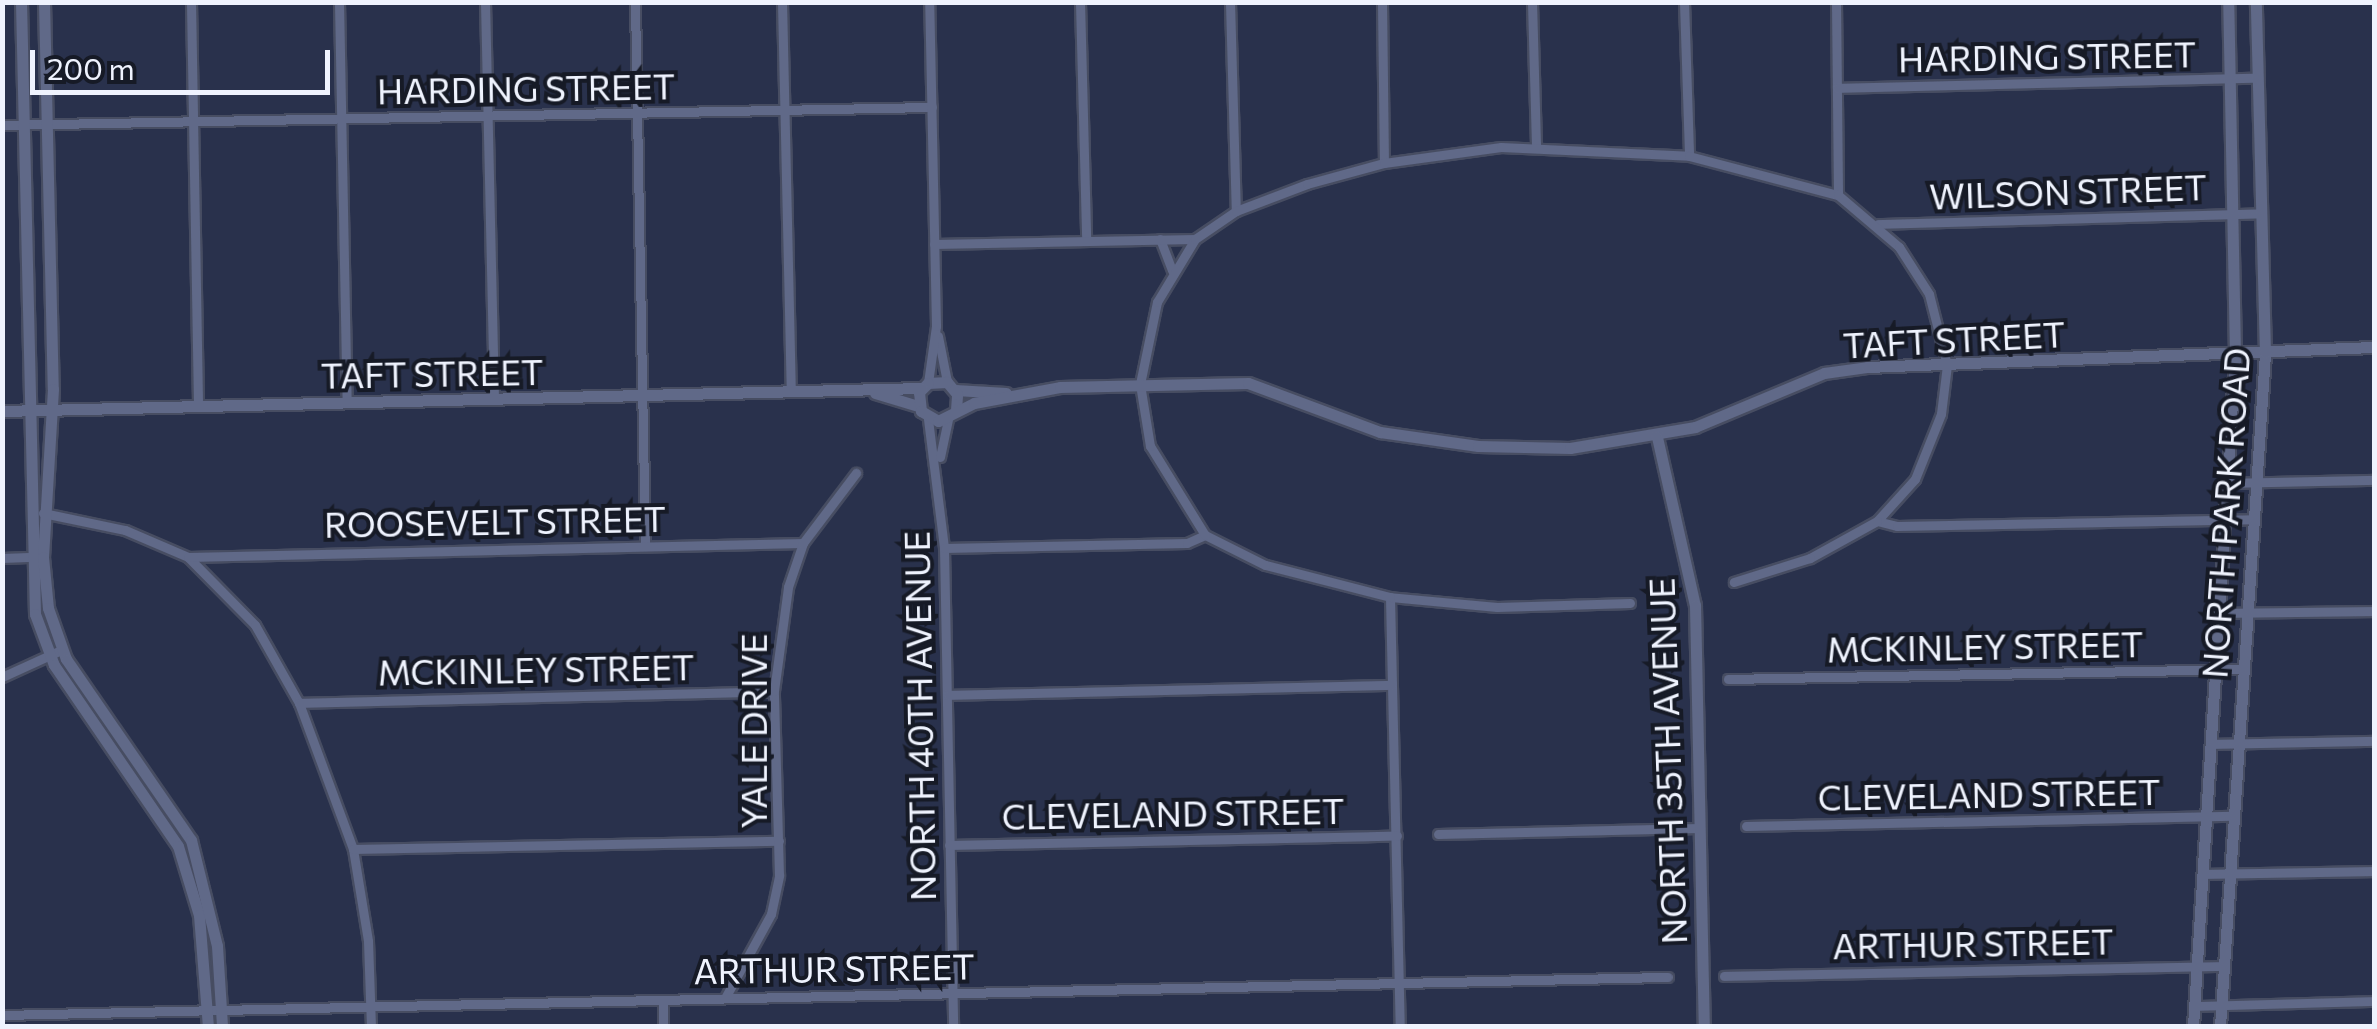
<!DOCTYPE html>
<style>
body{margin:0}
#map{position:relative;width:2377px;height:1029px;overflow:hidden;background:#29314c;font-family:Commissioner,sans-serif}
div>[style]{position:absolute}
.roads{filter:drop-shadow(2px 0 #474d62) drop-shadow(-2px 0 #474d62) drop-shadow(0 2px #474d62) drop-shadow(0 -2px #474d62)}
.minor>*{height:9px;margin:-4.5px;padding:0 4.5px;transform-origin:4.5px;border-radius:4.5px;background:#606988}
.tertiary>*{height:11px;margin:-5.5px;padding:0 5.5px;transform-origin:5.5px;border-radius:5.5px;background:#606988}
span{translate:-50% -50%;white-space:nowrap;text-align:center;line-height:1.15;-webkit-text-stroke:8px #161a26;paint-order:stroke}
.street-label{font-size:35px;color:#eff3fe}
.frame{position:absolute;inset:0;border:5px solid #eff3fe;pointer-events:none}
.scale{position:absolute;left:30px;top:50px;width:300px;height:45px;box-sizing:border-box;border:5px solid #eff3fe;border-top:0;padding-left:12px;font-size:30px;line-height:35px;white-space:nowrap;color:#eff3fe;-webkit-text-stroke:8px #161a26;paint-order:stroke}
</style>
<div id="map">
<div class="roads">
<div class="minor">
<i style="left:191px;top:2px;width:403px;rotate:89deg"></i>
<i style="left:339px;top:2px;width:400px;rotate:88.9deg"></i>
<i style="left:485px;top:2px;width:397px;rotate:88.7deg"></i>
<i style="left:635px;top:2px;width:542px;rotate:88.94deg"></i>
<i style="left:782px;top:2px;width:390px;rotate:88.7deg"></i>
<i style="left:1080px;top:2px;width:237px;rotate:88.5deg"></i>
<i style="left:1230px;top:2px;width:209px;rotate:88.4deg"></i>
<i style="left:1382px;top:2px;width:161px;rotate:89.3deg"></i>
<i style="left:1532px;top:2px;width:143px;rotate:88.4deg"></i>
<i style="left:1684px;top:2px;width:154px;rotate:88.1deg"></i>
<i style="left:1836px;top:2px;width:193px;rotate:89.4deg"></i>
<i style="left:1837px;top:88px;width:421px;rotate:-1.4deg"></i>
<i style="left:2px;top:125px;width:930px;rotate:-1.11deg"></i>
<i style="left:1878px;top:224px;width:382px;rotate:-1.6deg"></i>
<i style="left:1160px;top:239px;width:34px;rotate:69deg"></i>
<i style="left:934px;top:244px;width:261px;rotate:-1.1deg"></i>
<i style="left:938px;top:336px;width:47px;rotate:78.9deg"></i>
<i style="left:928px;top:383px;width:58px;rotate:-82deg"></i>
<i style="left:936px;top:326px;width:324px;rotate:-91.2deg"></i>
<i style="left:928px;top:419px;width:130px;rotate:82.9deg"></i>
<i style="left:944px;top:548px;width:478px;rotate:88.9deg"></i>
<i style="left:940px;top:457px;width:40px;rotate:-78deg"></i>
<i style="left:2228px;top:483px;width:146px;rotate:-1.2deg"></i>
<i style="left:43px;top:513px;width:84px;rotate:11.7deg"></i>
<i style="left:125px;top:530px;width:69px;rotate:23.2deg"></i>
<i style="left:188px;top:557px;width:95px;rotate:45.4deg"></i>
<i style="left:255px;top:625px;width:90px;rotate:60.6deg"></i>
<i style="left:299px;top:703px;width:156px;rotate:69.7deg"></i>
<i style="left:353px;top:849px;width:93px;rotate:80.7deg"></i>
<i style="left:368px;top:941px;width:85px;rotate:88deg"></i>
<i style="left:1877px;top:521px;width:21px;rotate:14deg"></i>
<i style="left:1897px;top:526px;width:357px;rotate:-1.1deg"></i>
<i style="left:944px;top:548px;width:243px;rotate:-1.2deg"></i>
<i style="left:1187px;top:543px;width:20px;rotate:-24deg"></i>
<i style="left:188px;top:557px;width:615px;rotate:-1.3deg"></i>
<i style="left:2px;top:558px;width:33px;rotate:-2deg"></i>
<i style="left:1390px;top:597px;width:429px;rotate:88.7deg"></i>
<i style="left:1630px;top:603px;width:133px;rotate:178.3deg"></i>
<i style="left:1497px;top:607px;width:107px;rotate:-174.7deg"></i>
<i style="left:1390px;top:597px;width:129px;rotate:-165.6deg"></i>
<i style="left:1265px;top:565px;width:67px;rotate:-153.4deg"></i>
<i style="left:1205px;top:535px;width:105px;rotate:-121.7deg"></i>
<i style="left:1150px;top:446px;width:63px;rotate:-99.2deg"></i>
<i style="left:1140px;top:384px;width:84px;rotate:-78.3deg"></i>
<i style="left:1157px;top:302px;width:74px;rotate:-58.9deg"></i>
<i style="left:1195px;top:239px;width:50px;rotate:-34.3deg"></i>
<i style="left:1236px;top:211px;width:76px;rotate:-20.8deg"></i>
<i style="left:1307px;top:184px;width:80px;rotate:-15.3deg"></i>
<i style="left:1384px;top:163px;width:118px;rotate:-7.8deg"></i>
<i style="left:1501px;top:147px;width:188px;rotate:2.7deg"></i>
<i style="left:1689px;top:156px;width:154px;rotate:14.7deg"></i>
<i style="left:1838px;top:195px;width:80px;rotate:40.4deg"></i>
<i style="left:1899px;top:247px;width:56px;rotate:57.4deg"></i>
<i style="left:1929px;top:294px;width:73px;rotate:75.8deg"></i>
<i style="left:1947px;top:365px;width:49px;rotate:97deg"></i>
<i style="left:1941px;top:414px;width:70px;rotate:111.8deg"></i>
<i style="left:1915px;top:479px;width:57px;rotate:132.1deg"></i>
<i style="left:1877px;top:521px;width:77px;rotate:151.1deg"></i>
<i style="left:1810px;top:558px;width:80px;rotate:162.5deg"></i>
<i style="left:2220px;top:613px;width:154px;rotate:-0.7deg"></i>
<i style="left:2px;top:677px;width:65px;rotate:-24.6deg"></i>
<i style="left:1728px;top:679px;width:515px;rotate:-1.11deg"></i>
<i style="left:948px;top:695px;width:444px;rotate:-1.3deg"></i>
<i style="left:299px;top:703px;width:475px;rotate:-1.4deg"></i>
<i style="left:2212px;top:744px;width:162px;rotate:-1.1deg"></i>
<i style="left:1746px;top:826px;width:487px;rotate:-1.2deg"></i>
<i style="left:1438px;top:834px;width:261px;rotate:-1.3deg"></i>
<i style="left:949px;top:845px;width:448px;rotate:-1.2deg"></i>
<i style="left:353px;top:849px;width:426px;rotate:-1.1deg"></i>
<i style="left:2204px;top:874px;width:170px;rotate:-1deg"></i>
<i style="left:1724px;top:976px;width:500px;rotate:-1.15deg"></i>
<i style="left:725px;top:998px;width:96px;rotate:-61.3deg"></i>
<i style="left:771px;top:914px;width:40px;rotate:-78deg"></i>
<i style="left:779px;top:875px;width:184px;rotate:-91.6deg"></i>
<i style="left:774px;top:691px;width:105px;rotate:-82.3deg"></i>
<i style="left:788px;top:587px;width:46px;rotate:-71.2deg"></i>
<i style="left:803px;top:543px;width:88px;rotate:-52.9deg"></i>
<i style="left:2195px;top:1006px;width:179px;rotate:-1.6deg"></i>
<i style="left:2px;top:1015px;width:1666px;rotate:-1.31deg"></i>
<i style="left:663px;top:1026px;width:26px;rotate:-90deg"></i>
</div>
<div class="tertiary">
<i style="left:21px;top:2px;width:612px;rotate:88.69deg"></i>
<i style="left:35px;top:614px;width:54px;rotate:69.6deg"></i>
<i style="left:54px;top:665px;width:219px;rotate:55.6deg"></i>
<i style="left:178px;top:846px;width:72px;rotate:73.1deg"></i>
<i style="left:199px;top:915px;width:111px;rotate:85.4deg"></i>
<i style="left:44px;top:2px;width:387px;rotate:88.7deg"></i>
<i style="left:53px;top:389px;width:168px;rotate:93.4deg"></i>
<i style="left:43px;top:557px;width:51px;rotate:84.4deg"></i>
<i style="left:48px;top:608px;width:54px;rotate:70.6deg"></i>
<i style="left:66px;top:659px;width:220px;rotate:55.4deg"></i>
<i style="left:191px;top:840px;width:109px;rotate:76.2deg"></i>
<i style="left:217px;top:946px;width:80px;rotate:86.4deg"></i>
<i style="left:955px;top:390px;width:51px;rotate:3.4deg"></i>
<i style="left:875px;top:393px;width:45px;rotate:16.8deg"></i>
<i style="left:956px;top:410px;width:16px;rotate:-86deg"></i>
<i style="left:957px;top:394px;width:16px;rotate:-130deg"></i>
<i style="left:947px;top:382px;width:19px;rotate:177deg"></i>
<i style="left:928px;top:383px;width:13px;rotate:135deg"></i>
<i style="left:919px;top:392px;width:19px;rotate:84deg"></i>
<i style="left:921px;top:411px;width:20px;rotate:30deg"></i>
<i style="left:938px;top:421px;width:40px;rotate:-26.6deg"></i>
<i style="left:974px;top:403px;width:87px;rotate:-10.5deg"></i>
<i style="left:1060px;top:387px;width:188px;rotate:-1.2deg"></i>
<i style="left:1248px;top:383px;width:141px;rotate:20.4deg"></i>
<i style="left:1380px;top:432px;width:99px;rotate:8.1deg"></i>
<i style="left:1478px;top:446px;width:92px;rotate:1.2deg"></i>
<i style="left:1570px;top:448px;width:127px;rotate:-9.5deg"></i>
<i style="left:1695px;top:427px;width:140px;rotate:-22.7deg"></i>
<i style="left:1824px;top:373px;width:43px;rotate:-7.9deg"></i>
<i style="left:1867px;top:367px;width:507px;rotate:-2.26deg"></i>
<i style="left:2px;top:411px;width:920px;rotate:-1.43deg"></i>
<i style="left:1657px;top:437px;width:172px;rotate:77.3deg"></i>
<i style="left:1695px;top:605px;width:421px;rotate:88.8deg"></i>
<i style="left:2193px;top:1026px;width:673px;rotate:-86.42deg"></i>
<i style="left:2235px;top:354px;width:352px;rotate:-91.1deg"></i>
<i style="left:2220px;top:1026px;width:675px;rotate:-86.17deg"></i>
<i style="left:2265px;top:353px;width:351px;rotate:-91.5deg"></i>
</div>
</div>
<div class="street-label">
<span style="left:2047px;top:56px;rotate:-1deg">HARDING STREET</span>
<span style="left:526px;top:88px;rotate:-1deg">HARDING STREET</span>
<span style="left:2068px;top:191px;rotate:-2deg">WILSON STREET</span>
<span style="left:1954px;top:339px;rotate:-3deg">TAFT STREET</span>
<span style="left:432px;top:373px;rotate:-1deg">TAFT STREET</span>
<span style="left:2225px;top:513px;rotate:-86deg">NORTH PARK ROAD</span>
<span style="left:495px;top:521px;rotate:-1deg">ROOSEVELT STREET</span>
<span style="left:1985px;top:646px;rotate:-1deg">MCKINLEY STREET</span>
<span style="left:536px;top:669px;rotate:-1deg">MCKINLEY STREET</span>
<span style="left:919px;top:716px;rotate:-91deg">NORTH 40TH AVENUE</span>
<span style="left:753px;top:731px;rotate:-90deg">YALE DRIVE</span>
<span style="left:1667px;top:761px;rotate:-92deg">NORTH 35TH AVENUE</span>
<span style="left:1989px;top:794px;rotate:-1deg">CLEVELAND STREET</span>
<span style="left:1173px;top:813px;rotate:-1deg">CLEVELAND STREET</span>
<span style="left:1973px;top:943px;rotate:-1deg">ARTHUR STREET</span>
<span style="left:834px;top:968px;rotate:-1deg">ARTHUR STREET</span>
</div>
<div class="frame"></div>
<div class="scale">200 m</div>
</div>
